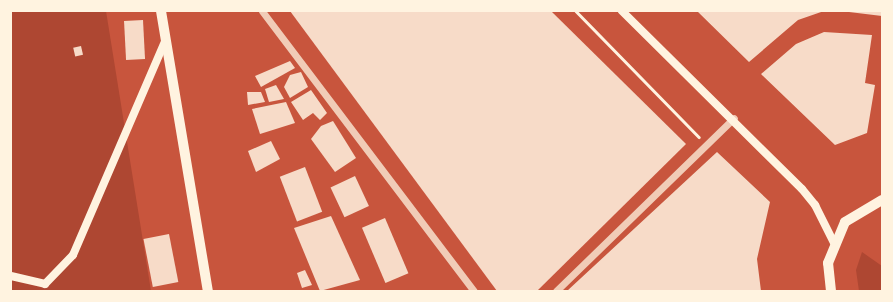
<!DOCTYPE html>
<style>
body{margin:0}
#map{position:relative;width:893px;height:302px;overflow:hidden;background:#c8553d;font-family:Lato,sans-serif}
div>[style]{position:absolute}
.green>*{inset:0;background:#ae4732}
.building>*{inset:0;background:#f7dbc8;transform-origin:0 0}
.path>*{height:2.5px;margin:-1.25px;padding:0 1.25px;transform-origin:1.25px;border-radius:1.25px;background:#fff3e0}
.tertiary>*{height:7px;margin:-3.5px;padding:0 3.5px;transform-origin:3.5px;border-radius:3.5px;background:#f1ccb7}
.secondary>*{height:8px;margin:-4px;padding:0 4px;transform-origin:4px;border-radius:4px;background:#fff3e0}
.primary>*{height:10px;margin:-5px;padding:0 5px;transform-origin:5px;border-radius:5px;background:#fff3e0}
span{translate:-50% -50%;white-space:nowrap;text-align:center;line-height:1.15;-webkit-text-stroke:3px #fff3e0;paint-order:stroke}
.frame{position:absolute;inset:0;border:12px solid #fff3e0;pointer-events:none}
</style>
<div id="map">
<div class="green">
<i style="clip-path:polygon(11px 11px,106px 11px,151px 291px,11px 291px)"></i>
<i style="clip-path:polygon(862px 252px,882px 266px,882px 291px,859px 291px,856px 270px)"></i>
</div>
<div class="building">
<i style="clip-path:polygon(290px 11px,551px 11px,686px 144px,537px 291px,497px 291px)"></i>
<i style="clip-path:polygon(697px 11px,824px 11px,798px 20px,749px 62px)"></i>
<i style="clip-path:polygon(882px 11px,882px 16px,849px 12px,849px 11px)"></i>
<i style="left:143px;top:20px;width:39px;height:19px;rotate:87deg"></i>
<i style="clip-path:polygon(824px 32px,872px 35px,865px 83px,875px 85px,867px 133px,835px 145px,761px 74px,796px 44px)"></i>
<i style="left:81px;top:46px;width:9px;height:8px;rotate:77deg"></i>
<i style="clip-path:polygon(290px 61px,295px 68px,261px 87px,255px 76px)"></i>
<i style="clip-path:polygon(301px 72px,308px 87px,290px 98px,284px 87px,290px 75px)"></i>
<i style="clip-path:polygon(276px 85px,284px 99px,269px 102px,265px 89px)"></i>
<i style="clip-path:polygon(311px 90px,327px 113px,320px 120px,313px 113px,303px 120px,291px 102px)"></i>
<i style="clip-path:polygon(247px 92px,261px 92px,265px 102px,248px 105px)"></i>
<i style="clip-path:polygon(286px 102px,295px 123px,260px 134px,252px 109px)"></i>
<i style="clip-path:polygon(333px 121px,356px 158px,335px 172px,311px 139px,321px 126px)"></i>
<i style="clip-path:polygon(271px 141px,280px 159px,256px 172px,248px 151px)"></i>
<i style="clip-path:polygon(717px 152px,770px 202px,757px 259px,761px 291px,567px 291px)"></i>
<i style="left:305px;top:167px;width:48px;height:27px;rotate:69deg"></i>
<i style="left:355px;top:176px;width:33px;height:27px;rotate:65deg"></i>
<i style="clip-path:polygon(331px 216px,360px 280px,320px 291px,294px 228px)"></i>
<i style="left:385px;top:218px;width:60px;height:25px;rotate:67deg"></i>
<i style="left:169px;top:234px;width:49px;height:26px;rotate:79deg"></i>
<i style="clip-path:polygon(305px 270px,312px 285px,302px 288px,297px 273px)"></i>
</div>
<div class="path">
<i style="left:576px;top:11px;width:176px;rotate:45.7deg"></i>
</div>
<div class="tertiary">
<i style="left:262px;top:11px;width:351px;rotate:52.9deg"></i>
<i style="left:556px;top:291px;width:248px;rotate:-44.2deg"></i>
</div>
<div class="secondary">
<i style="left:622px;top:11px;width:253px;rotate:44.7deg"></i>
<i style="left:802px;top:189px;width:21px;rotate:51deg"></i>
<i style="left:815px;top:205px;width:42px;rotate:63.4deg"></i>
<i style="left:11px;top:276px;width:35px;rotate:13deg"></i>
<i style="left:45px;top:284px;width:40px;rotate:-46deg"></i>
<i style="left:73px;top:255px;width:233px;rotate:-66.7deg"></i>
</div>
<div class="primary">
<i style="left:161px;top:11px;width:284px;rotate:80.5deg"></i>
<i style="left:831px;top:291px;width:28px;rotate:-96deg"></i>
<i style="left:828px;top:263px;width:44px;rotate:-67.5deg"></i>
<i style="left:845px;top:222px;width:43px;rotate:-30.7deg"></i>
</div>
<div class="frame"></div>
</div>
